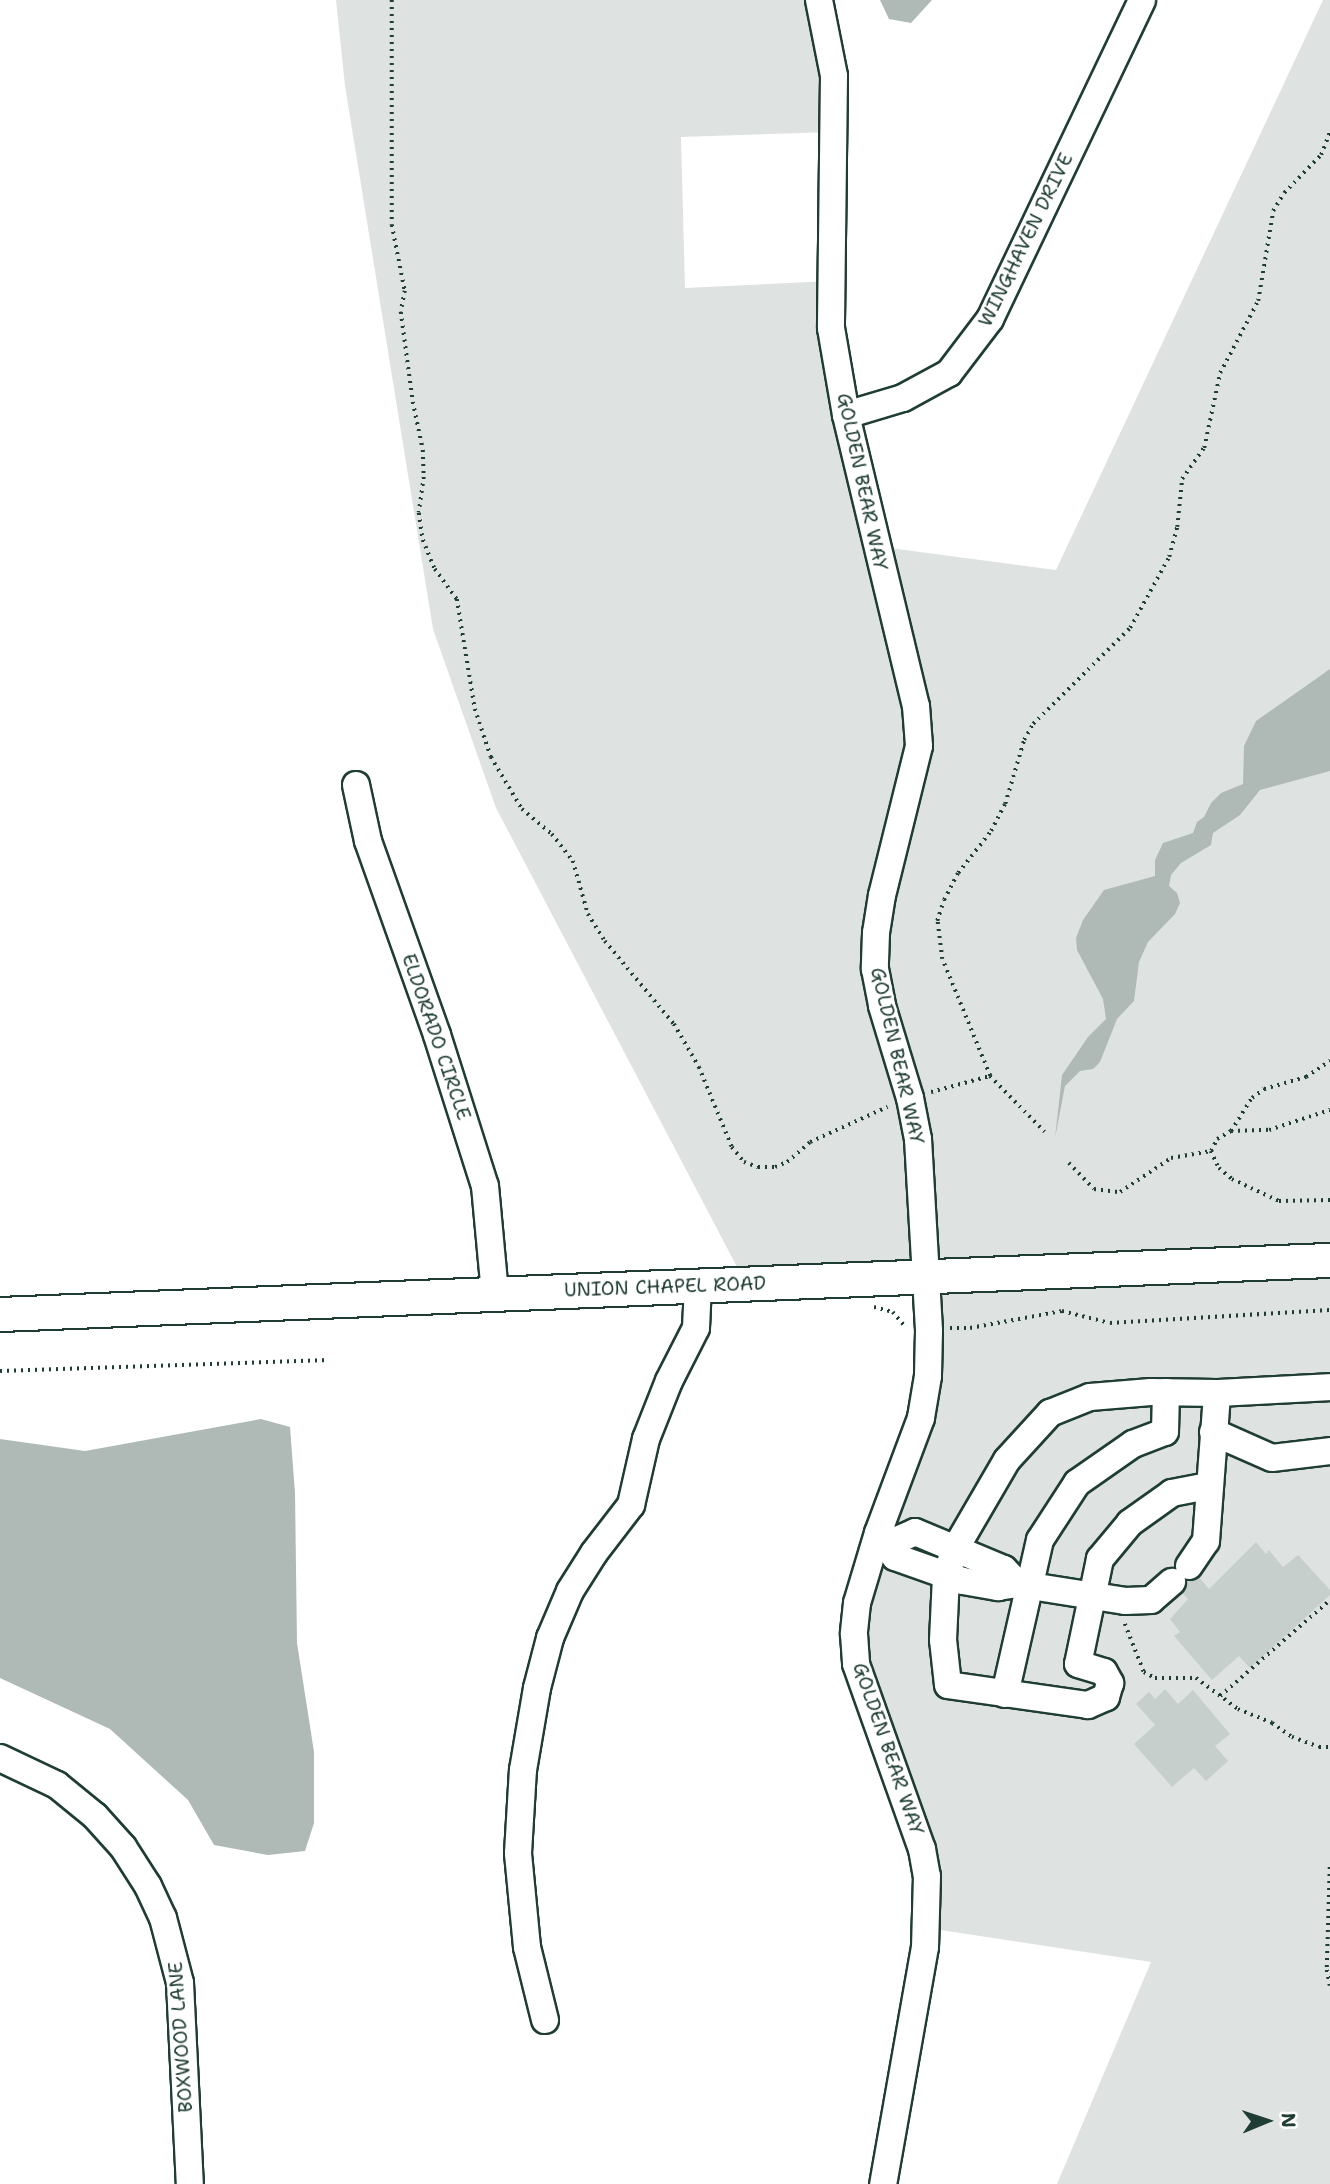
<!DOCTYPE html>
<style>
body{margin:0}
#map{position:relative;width:1330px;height:2184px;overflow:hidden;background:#fff;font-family:"Shantell Sans",sans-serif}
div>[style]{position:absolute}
.green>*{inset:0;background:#dee3e2}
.water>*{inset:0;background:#afbab7}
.building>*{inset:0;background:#c7cfcc}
.path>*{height:3.5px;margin-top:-1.75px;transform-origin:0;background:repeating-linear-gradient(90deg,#1f3d34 0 2px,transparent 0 7px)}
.roads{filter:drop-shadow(2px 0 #1f3d34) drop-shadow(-2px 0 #1f3d34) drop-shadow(0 2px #1f3d34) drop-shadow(0 -2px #1f3d34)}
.minor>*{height:26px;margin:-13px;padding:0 13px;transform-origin:13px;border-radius:13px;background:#fff}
.major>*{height:33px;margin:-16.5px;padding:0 16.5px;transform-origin:16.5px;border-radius:16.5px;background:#fff}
span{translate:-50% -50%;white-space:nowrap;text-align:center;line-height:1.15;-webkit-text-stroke:5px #fff;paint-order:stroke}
.street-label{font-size:19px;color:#1f3d34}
.north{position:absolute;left:1232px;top:2086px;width:70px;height:70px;-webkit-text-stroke:5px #fff;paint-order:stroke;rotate:88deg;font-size:19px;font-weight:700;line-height:28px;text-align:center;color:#1f3d34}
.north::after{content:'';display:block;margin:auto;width:24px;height:32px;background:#1f3d34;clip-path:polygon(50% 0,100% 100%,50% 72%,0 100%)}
</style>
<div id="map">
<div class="green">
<i style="clip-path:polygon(336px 0,819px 0,833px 132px,681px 137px,685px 288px,831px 281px,875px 546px,1056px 570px,1323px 0,1330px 0,1330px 2184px,1057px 2184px,1151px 1962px,927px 1928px,929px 1905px,854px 1634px,912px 1446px,926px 1276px,746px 1284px,496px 808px,433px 629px,345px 86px)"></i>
</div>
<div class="water">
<i style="clip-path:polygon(880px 0,932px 0,911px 23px,889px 19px)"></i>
<i style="clip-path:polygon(1330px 669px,1330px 771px,1260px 790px,1240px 815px,1213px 833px,1211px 845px,1181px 863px,1171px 875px,1169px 886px,1177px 893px,1180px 903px,1175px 914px,1148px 942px,1139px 962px,1134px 1001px,1117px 1019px,1100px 1062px,1093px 1069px,1080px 1071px,1065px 1086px,1055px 1138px,1062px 1075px,1088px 1037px,1106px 1019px,1103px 999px,1077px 950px,1076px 938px,1083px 920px,1104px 890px,1155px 876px,1155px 860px,1163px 843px,1193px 833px,1197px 822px,1204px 817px,1211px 803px,1221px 793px,1243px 784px,1244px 746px,1256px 721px)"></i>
<i style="clip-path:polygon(261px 1419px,290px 1427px,295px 1493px,297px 1643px,314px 1752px,314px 1823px,305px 1851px,268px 1855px,214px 1845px,188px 1800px,110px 1729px,0 1678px,0 1439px,85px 1451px)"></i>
</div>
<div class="building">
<i style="clip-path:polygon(1256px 1542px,1266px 1554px,1269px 1550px,1283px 1567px,1298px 1555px,1330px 1590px,1330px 1595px,1250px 1668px,1239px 1656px,1212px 1680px,1174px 1636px,1180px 1632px,1170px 1619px,1188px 1599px,1183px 1594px,1187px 1582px,1199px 1577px,1209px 1589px)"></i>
<i style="clip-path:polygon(1165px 1689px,1178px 1704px,1193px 1690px,1230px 1734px,1215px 1746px,1228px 1761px,1206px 1781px,1194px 1768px,1172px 1787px,1134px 1744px,1155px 1725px,1136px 1704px,1149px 1692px,1155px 1699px)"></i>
</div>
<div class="path">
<i style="left:392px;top:0;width:225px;rotate:90deg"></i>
<i style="left:392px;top:225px;width:67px;rotate:78.9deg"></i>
<i style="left:405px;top:291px;width:21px;rotate:101deg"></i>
<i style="left:401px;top:312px;width:91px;rotate:82.4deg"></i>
<i style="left:413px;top:402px;width:49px;rotate:78.2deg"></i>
<i style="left:423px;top:450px;width:27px;rotate:88deg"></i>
<i style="left:424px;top:477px;width:36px;rotate:98deg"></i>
<i style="left:419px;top:513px;width:27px;rotate:82deg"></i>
<i style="left:423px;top:540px;width:31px;rotate:68deg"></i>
<i style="left:435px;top:569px;width:37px;rotate:54deg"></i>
<i style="left:457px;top:599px;width:111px;rotate:80.7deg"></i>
<i style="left:475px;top:709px;width:51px;rotate:71.6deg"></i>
<i style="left:491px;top:757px;width:61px;rotate:59.2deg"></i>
<i style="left:522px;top:809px;width:39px;rotate:40deg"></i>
<i style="left:552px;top:834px;width:34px;rotate:52deg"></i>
<i style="left:573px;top:861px;width:55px;rotate:74.2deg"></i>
<i style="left:588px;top:914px;width:32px;rotate:58deg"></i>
<i style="left:605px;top:941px;width:108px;rotate:50.3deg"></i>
<i style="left:674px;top:1024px;width:50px;rotate:59.8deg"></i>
<i style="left:699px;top:1067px;width:87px;rotate:67.6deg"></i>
<i style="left:732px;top:1147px;width:19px;rotate:51deg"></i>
<i style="left:744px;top:1162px;width:15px;rotate:20deg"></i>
<i style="left:758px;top:1167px;width:17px"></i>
<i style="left:775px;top:1167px;width:13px;rotate:-23deg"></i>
<i style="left:787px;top:1162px;width:30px;rotate:-41deg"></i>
<i style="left:810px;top:1142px;width:85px;rotate:-24.4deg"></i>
<i style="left:990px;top:1076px;width:78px;rotate:45.5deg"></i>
<i style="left:931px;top:1092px;width:61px;rotate:-15.2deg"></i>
<i style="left:990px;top:1076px;width:126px;rotate:-112.3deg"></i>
<i style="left:942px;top:959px;width:38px;rotate:-97deg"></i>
<i style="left:937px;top:921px;width:22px;rotate:-72deg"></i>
<i style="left:944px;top:900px;width:30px;rotate:-63deg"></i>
<i style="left:958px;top:873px;width:53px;rotate:-51.8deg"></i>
<i style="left:991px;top:831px;width:30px;rotate:-63deg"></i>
<i style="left:1005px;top:804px;width:67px;rotate:-73.5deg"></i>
<i style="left:1024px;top:740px;width:18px;rotate:-61deg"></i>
<i style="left:1033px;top:724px;width:136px;rotate:-44.7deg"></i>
<i style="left:1130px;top:628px;width:81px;rotate:-61.2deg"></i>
<i style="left:1169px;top:557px;width:31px;rotate:-75deg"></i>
<i style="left:1177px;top:527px;width:48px;rotate:-84.1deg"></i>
<i style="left:1182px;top:479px;width:38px;rotate:-55deg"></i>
<i style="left:1204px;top:448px;width:77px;rotate:-78deg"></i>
<i style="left:1220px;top:373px;width:81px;rotate:-62.2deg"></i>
<i style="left:1258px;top:301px;width:91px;rotate:-80.5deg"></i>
<i style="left:1273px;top:211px;width:21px;rotate:-59deg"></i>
<i style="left:1284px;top:193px;width:53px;rotate:-45.8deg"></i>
<i style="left:1321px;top:155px;width:25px;rotate:-69deg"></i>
<i style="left:1231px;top:1131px;width:39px;rotate:-58deg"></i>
<i style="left:1252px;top:1098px;width:15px;rotate:-37deg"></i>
<i style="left:1264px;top:1089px;width:44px;rotate:-15.9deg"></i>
<i style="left:1306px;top:1077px;width:29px;rotate:-34deg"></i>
<i style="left:1211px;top:1151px;width:13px;rotate:-63deg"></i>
<i style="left:1217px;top:1139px;width:16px;rotate:-30deg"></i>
<i style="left:1231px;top:1131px;width:38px;rotate:-2deg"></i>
<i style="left:1269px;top:1130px;width:64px;rotate:-18.2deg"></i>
<i style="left:1069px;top:1163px;width:36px;rotate:46deg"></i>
<i style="left:1094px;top:1189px;width:26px;rotate:7deg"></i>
<i style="left:1120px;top:1192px;width:61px;rotate:-33.7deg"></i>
<i style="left:1171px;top:1158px;width:41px;rotate:-9.9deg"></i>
<i style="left:1211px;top:1151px;width:19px;rotate:65deg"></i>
<i style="left:1219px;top:1168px;width:17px;rotate:40deg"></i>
<i style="left:1232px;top:1179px;width:52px;rotate:25.1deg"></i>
<i style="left:1279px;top:1201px;width:51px;rotate:-1.1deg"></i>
<i style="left:874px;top:1307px;width:20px;rotate:15deg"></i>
<i style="left:893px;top:1312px;width:17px;rotate:50deg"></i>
<i style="left:950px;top:1328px;width:20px"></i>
<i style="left:970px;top:1328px;width:94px;rotate:-10.5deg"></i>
<i style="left:1062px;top:1311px;width:49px;rotate:14deg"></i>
<i style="left:1110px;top:1323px;width:220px;rotate:-3.4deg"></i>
<i style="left:0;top:1371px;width:329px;rotate:-1.9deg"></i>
<i style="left:1125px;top:1624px;width:52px;rotate:68.4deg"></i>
<i style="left:1144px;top:1672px;width:13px;rotate:29deg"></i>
<i style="left:1155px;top:1678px;width:41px"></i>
<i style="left:1196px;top:1678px;width:52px;rotate:36.4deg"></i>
<i style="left:1238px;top:1709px;width:37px;rotate:22deg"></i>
<i style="left:1272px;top:1723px;width:24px;rotate:35deg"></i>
<i style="left:1292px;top:1737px;width:29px;rotate:20deg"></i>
<i style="left:1319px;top:1747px;width:11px"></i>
<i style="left:1220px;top:1696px;width:146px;rotate:-41.1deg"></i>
<i style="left:1330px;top:1867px;width:103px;rotate:91.7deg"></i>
<i style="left:1327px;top:1970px;width:16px;rotate:79deg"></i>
</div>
<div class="roads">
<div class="minor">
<i style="left:819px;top:0;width:77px;rotate:78.8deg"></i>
<i style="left:834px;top:76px;width:252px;rotate:90.7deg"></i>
<i style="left:831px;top:328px;width:88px;rotate:80.2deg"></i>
<i style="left:846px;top:415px;width:299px;rotate:76.5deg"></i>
<i style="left:916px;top:706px;width:40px;rotate:85.7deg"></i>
<i style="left:919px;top:746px;width:154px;rotate:103.9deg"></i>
<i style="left:882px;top:895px;width:38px;rotate:99deg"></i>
<i style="left:876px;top:933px;width:36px;rotate:92deg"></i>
<i style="left:875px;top:969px;width:38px;rotate:79deg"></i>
<i style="left:882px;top:1006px;width:96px;rotate:73.1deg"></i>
<i style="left:910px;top:1098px;width:42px;rotate:79deg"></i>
<i style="left:918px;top:1139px;width:192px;rotate:86.7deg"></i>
<i style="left:929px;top:1331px;width:45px;rotate:91.3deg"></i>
<i style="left:928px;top:1376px;width:43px;rotate:99.5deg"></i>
<i style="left:921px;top:1418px;width:123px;rotate:110.5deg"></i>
<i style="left:878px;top:1533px;width:73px;rotate:106.7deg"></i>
<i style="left:857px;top:1603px;width:31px;rotate:96deg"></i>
<i style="left:854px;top:1634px;width:30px;rotate:86deg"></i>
<i style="left:856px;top:1664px;width:196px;rotate:70.4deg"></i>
<i style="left:922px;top:1849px;width:27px;rotate:80deg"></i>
<i style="left:927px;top:1876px;width:71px;rotate:91.6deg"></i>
<i style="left:925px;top:1947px;width:241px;rotate:100deg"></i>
<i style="left:846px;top:415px;width:59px;rotate:-16.6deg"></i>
<i style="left:903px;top:398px;width:52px;rotate:-28.5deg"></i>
<i style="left:949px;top:373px;width:68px;rotate:-52.8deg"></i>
<i style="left:990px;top:319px;width:353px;rotate:-64.5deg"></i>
<i style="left:356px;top:785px;width:57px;rotate:77.9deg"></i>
<i style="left:368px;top:841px;width:206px;rotate:70.4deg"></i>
<i style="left:437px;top:1035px;width:158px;rotate:72.4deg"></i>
<i style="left:485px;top:1186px;width:108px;rotate:84.7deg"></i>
<i style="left:1213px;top:1432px;width:64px;rotate:23.8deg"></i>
<i style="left:1272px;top:1458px;width:58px;rotate:-6.9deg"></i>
<i style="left:1208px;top:1486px;width:37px;rotate:169deg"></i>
<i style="left:1172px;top:1493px;width:52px;rotate:144.5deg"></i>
<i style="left:1130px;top:1523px;width:47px;rotate:129.8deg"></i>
<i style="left:1100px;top:1559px;width:107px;rotate:101.8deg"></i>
<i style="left:1078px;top:1664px;width:27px;rotate:17deg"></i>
<i style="left:1104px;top:1672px;width:13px;rotate:61deg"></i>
<i style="left:1110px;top:1683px;width:15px;rotate:106deg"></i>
<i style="left:1106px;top:1697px;width:20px;rotate:156deg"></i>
<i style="left:1088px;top:1705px;width:141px;rotate:-171.9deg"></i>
<i style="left:948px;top:1685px;width:45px;rotate:-96.3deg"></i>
<i style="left:943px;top:1640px;width:64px;rotate:-87.3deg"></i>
<i style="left:946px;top:1576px;width:26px;rotate:-72deg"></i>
<i style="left:954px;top:1551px;width:105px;rotate:-59.8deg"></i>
<i style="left:1007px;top:1460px;width:64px;rotate:-47.5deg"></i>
<i style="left:1050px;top:1413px;width:43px;rotate:-21.8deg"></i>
<i style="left:1090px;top:1397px;width:61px;rotate:-4.7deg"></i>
<i style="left:1151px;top:1392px;width:66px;rotate:0.9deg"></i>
<i style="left:879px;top:1534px;width:17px;rotate:24deg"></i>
<i style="left:895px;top:1541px;width:22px;rotate:-24deg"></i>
<i style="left:915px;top:1532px;width:96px;rotate:22.6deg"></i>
<i style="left:1004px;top:1569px;width:21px;rotate:47deg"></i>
<i style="left:895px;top:1541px;width:16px;rotate:90deg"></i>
<i style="left:895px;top:1557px;width:72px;rotate:19.4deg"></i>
<i style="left:963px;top:1581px;width:36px;rotate:10deg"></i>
<i style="left:998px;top:1587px;width:20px;rotate:-9deg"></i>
<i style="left:1018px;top:1584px;width:108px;rotate:9deg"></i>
<i style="left:1125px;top:1601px;width:26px;rotate:-2deg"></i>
<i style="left:1151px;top:1600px;width:28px;rotate:-41deg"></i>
<i style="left:1189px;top:1566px;width:30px;rotate:-56deg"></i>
<i style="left:1206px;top:1541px;width:148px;rotate:-85.7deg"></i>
<i style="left:1217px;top:1393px;width:113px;rotate:-3deg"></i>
<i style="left:1005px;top:1694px;width:158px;rotate:-77.2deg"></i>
<i style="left:1040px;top:1540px;width:68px;rotate:-57deg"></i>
<i style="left:1077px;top:1483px;width:68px;rotate:-34.9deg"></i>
<i style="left:1133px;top:1444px;width:34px;rotate:-21deg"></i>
<i style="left:1165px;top:1432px;width:40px;rotate:-88.6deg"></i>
<i style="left:0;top:1758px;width:63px;rotate:25.3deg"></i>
<i style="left:57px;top:1785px;width:49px;rotate:39.2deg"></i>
<i style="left:95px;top:1816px;width:42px;rotate:47.9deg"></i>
<i style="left:123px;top:1847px;width:46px;rotate:57.3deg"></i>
<i style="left:148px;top:1886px;width:35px;rotate:65deg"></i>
<i style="left:163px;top:1918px;width:67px;rotate:75.3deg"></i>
<i style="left:180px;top:1983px;width:201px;rotate:87.2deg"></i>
<i style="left:545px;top:2020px;width:75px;rotate:-103.9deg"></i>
<i style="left:527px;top:1947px;width:94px;rotate:-95.5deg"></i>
<i style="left:518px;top:1853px;width:83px;rotate:-86.6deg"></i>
<i style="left:523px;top:1770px;width:83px;rotate:-80.3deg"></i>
<i style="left:537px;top:1688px;width:52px;rotate:-75.4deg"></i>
<i style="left:550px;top:1638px;width:51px;rotate:-66.9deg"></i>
<i style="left:570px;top:1591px;width:45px;rotate:-57.7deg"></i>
<i style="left:594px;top:1553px;width:61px;rotate:-52.4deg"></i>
<i style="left:631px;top:1505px;width:68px;rotate:-77.2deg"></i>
<i style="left:646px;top:1439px;width:62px;rotate:-68.4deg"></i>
<i style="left:669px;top:1381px;width:59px;rotate:-63deg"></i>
<i style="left:696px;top:1328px;width:42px;rotate:-87.3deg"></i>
</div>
<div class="major">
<i style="left:0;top:1314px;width:1331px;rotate:-2.33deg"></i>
</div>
</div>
<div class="street-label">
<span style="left:1026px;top:240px;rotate:-64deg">WINGHAVEN DRIVE</span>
<span style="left:862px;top:482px;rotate:78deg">GOLDEN BEAR WAY</span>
<span style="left:436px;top:1037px;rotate:71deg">ELDORADO CIRCLE</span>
<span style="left:897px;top:1056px;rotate:77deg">GOLDEN BEAR WAY</span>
<span style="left:665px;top:1287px;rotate:-2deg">UNION CHAPEL ROAD</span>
<span style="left:888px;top:1749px;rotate:71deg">GOLDEN BEAR WAY</span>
<span style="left:181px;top:2037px;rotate:-94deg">BOXWOOD LANE</span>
</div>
<div class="north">N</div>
</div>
